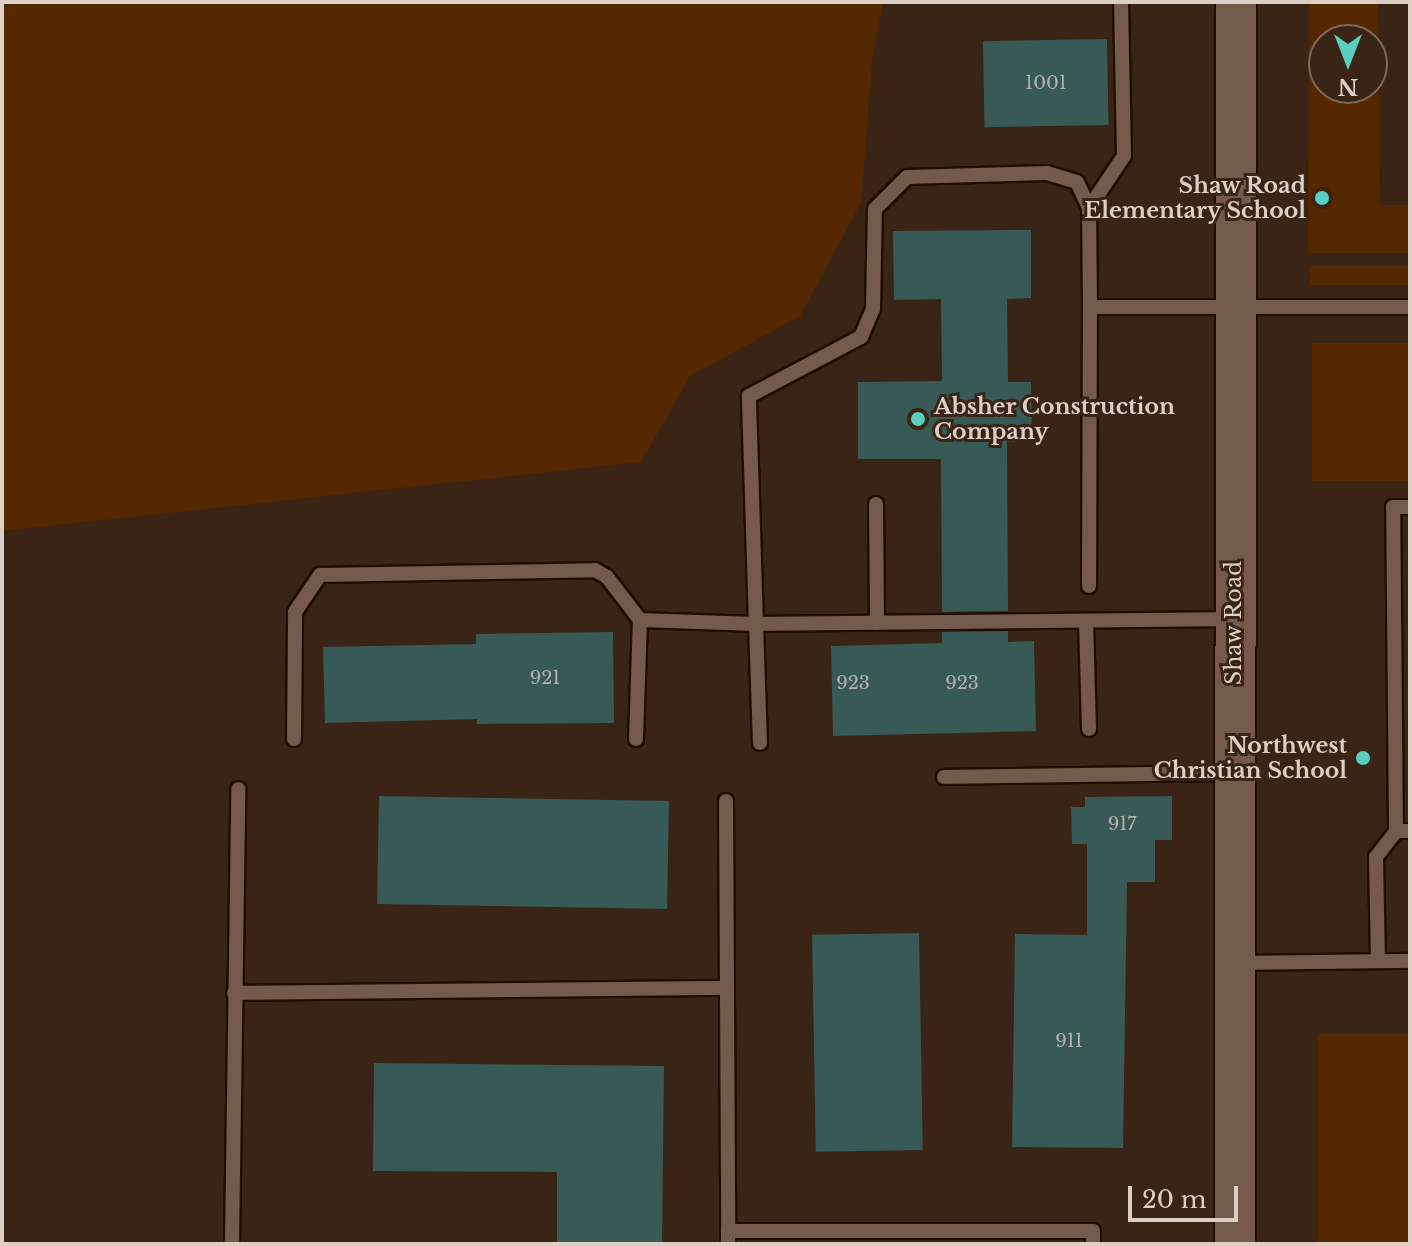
<!DOCTYPE html>
<style>
body{margin:0}
#map{position:relative;width:1412px;height:1246px;overflow:hidden;background:#3a2415;font-family:"Libre Baskerville",serif}
div>[style]{position:absolute}
.green>*{inset:0;background:#542700;transform-origin:0 0}
.building>*{inset:0;background:#375a56;transform-origin:0 0}
.roads{filter:drop-shadow(2px 0 #200c01) drop-shadow(-2px 0 #200c01) drop-shadow(0 2px #200c01) drop-shadow(0 -2px #200c01)}
.service>*{height:14px;margin:-7px;padding:0 7px;transform-origin:7px;border-radius:7px;background:#735a4a}
.secondary>*{height:40px;margin:-20px;padding:0 20px;transform-origin:20px;border-radius:20px;background:#735a4a}
.dots>*{width:22px;height:22px;translate:-50% -50%;box-sizing:border-box;border:4px solid #3a2415;border-radius:50%}
span{translate:-50% -50%;white-space:nowrap;text-align:center;line-height:1.15;-webkit-text-stroke:6px #3a2415;paint-order:stroke}
.number-label{font-size:18px;color:#b4b2aa}
.number-label span{-webkit-text-stroke-width:0}
.poi-label{font-size:22px;color:#decfc6;font-weight:700}
.right{translate:-100% -50%;text-align:right}
.left{translate:0 -50%;text-align:left}
.street-label{font-size:22px;color:#decfc6}
.frame{position:absolute;inset:0;border:4px solid #decfc6;pointer-events:none}
.north{position:absolute;left:1308px;top:24px;width:80px;height:80px;box-sizing:border-box;background:#3a2415;border:2px solid #7c685c;border-radius:50%;rotate:180deg;font-size:22px;font-weight:700;line-height:32px;text-align:center;color:#decfc6}
.north::after{content:'';display:block;margin:auto;width:28px;height:36px;background:#58cec0;clip-path:polygon(50% 0,100% 100%,50% 72%,0 100%)}
.scale{position:absolute;left:1128px;top:1186px;width:110px;height:36px;box-sizing:border-box;border:4px solid #decfc6;border-top:0;padding-left:10px;font-size:24px;line-height:28px;white-space:nowrap;color:#decfc6;-webkit-text-stroke:6px #3a2415;paint-order:stroke}
</style>
<div id="map">
<div class="green">
<i style="clip-path:polygon(2px 2px,883px 2px,872px 62px,861px 203px,800px 316px,690px 376px,641px 462px,2px 531px)"></i>
<i style="clip-path:polygon(evenodd,1309px 2px,1378px 2px,1380px 205px,1410px 205px,1410px 253px,1308px 253px,1309px 2px,1324px 40px,1372px 40px,1372px 88px,1324px 88px,1324px 40px)"></i>
<i style="left:1310px;top:266px;width:100px;height:19px"></i>
<i style="left:1312px;top:343px;width:98px;height:138px"></i>
<i style="left:1410px;top:1034px;width:210px;height:92px;rotate:90deg"></i>
</div>
<div class="building">
<i style="left:1107px;top:39px;width:86px;height:124px;rotate:89deg"></i>
<i style="clip-path:polygon(1031px 230px,1031px 298px,1007px 299px,1008px 382px,1031px 382px,1032px 442px,1007px 442px,1008px 611px,942px 612px,941px 459px,858px 459px,858px 382px,942px 381px,941px 299px,894px 300px,893px 231px)"></i>
<i style="clip-path:polygon(1008px 631px,1008px 642px,1034px 641px,1036px 731px,833px 736px,831px 646px,942px 643px,942px 632px)"></i>
<i style="clip-path:polygon(613px 632px,614px 723px,477px 724px,477px 719px,325px 723px,323px 647px,476px 644px,476px 634px)"></i>
<i style="left:379px;top:796px;width:290px;height:108px;rotate:1deg"></i>
<i style="clip-path:polygon(1172px 796px,1172px 840px,1155px 840px,1155px 882px,1127px 882px,1123px 1148px,1012px 1147px,1015px 934px,1087px 935px,1087px 844px,1072px 844px,1071px 807px,1085px 807px,1085px 797px)"></i>
<i style="left:919px;top:933px;width:217px;height:107px;rotate:89deg"></i>
<i style="clip-path:polygon(374px 1063px,664px 1066px,662px 1244px,557px 1244px,557px 1172px,373px 1171px)"></i>
</div>
<div class="roads">
<div class="service">
<i style="left:1089px;top:208px;width:63px;rotate:-56.1deg"></i>
<i style="left:1124px;top:156px;width:154px;rotate:-91.1deg"></i>
<i style="left:876px;top:504px;width:119px;rotate:89.5deg"></i>
<i style="left:1089px;top:586px;width:279px;rotate:-89.8deg"></i>
<i style="left:1234px;top:619px;width:478px;rotate:179.4deg"></i>
<i style="left:756px;top:624px;width:228px;rotate:-91.8deg"></i>
<i style="left:749px;top:396px;width:127px;rotate:-27.8deg"></i>
<i style="left:861px;top:337px;width:30px;rotate:-67deg"></i>
<i style="left:873px;top:309px;width:100px;rotate:-88.9deg"></i>
<i style="left:875px;top:209px;width:45px;rotate:-45deg"></i>
<i style="left:907px;top:177px;width:140px;rotate:-1.6deg"></i>
<i style="left:1047px;top:173px;width:31px;rotate:17deg"></i>
<i style="left:1077px;top:182px;width:29px;rotate:65deg"></i>
<i style="left:1089px;top:208px;width:99px;rotate:89.4deg"></i>
<i style="left:1090px;top:307px;width:320px"></i>
<i style="left:1086px;top:621px;width:108px;rotate:88.4deg"></i>
<i style="left:294px;top:739px;width:127px;rotate:-89.5deg"></i>
<i style="left:295px;top:612px;width:45px;rotate:-56deg"></i>
<i style="left:320px;top:575px;width:275px;rotate:-1deg"></i>
<i style="left:595px;top:570px;width:14px;rotate:30deg"></i>
<i style="left:607px;top:577px;width:54px;rotate:52.5deg"></i>
<i style="left:640px;top:620px;width:116px;rotate:2deg"></i>
<i style="left:756px;top:624px;width:119px;rotate:88.1deg"></i>
<i style="left:636px;top:739px;width:119px;rotate:-88.1deg"></i>
<i style="left:944px;top:777px;width:290px;rotate:-0.8deg"></i>
<i style="left:726px;top:801px;width:430px;rotate:89.7deg"></i>
<i style="left:1396px;top:831px;width:324px;rotate:-90.5deg"></i>
<i style="left:1393px;top:507px;width:17px"></i>
<i style="left:1378px;top:961px;width:104px;rotate:-91.1deg"></i>
<i style="left:1376px;top:857px;width:33px;rotate:-52deg"></i>
<i style="left:1396px;top:831px;width:14px"></i>
<i style="left:1239px;top:963px;width:171px;rotate:-0.7deg"></i>
<i style="left:234px;top:993px;width:493px;rotate:-0.6deg"></i>
<i style="left:232px;top:1244px;width:455px;rotate:-89.2deg"></i>
<i style="left:728px;top:1244px;width:13px;rotate:-90deg"></i>
<i style="left:728px;top:1231px;width:365px"></i>
<i style="left:1093px;top:1231px;width:13px;rotate:90deg"></i>
</div>
<div class="secondary">
<i style="left:1235px;top:1244px;width:1242px;rotate:-89.95deg"></i>
</div>
</div>
<div class="dots">
<i style="left:1322px;top:198px;background:#58cec0"></i>
<i style="left:918px;top:419px;background:#58cec0"></i>
<i style="left:1363px;top:758px;background:#58cec0"></i>
</div>
<div class="number-label">
<span style="left:1046px;top:83px">1001</span>
<span style="left:545px;top:678px">921</span>
<span style="left:853px;top:683px">923</span>
<span style="left:962px;top:683px">923</span>
<span style="left:1122px;top:824px">917</span>
<span style="left:1069px;top:1041px">911</span>
</div>
<div class="poi-label">
<span class="right" style="left:1306px;top:198px">Shaw Road<br>Elementary School</span>
<span class="left" style="left:934px;top:419px">Absher Construction<br>Company</span>
<span class="right" style="left:1347px;top:758px">Northwest<br>Christian School</span>
</div>
<div class="street-label">
<span style="left:1234px;top:623px;rotate:-90deg">Shaw Road</span>
</div>
<div class="frame"></div>
<div class="north">N</div>
<div class="scale">20 m</div>
</div>
